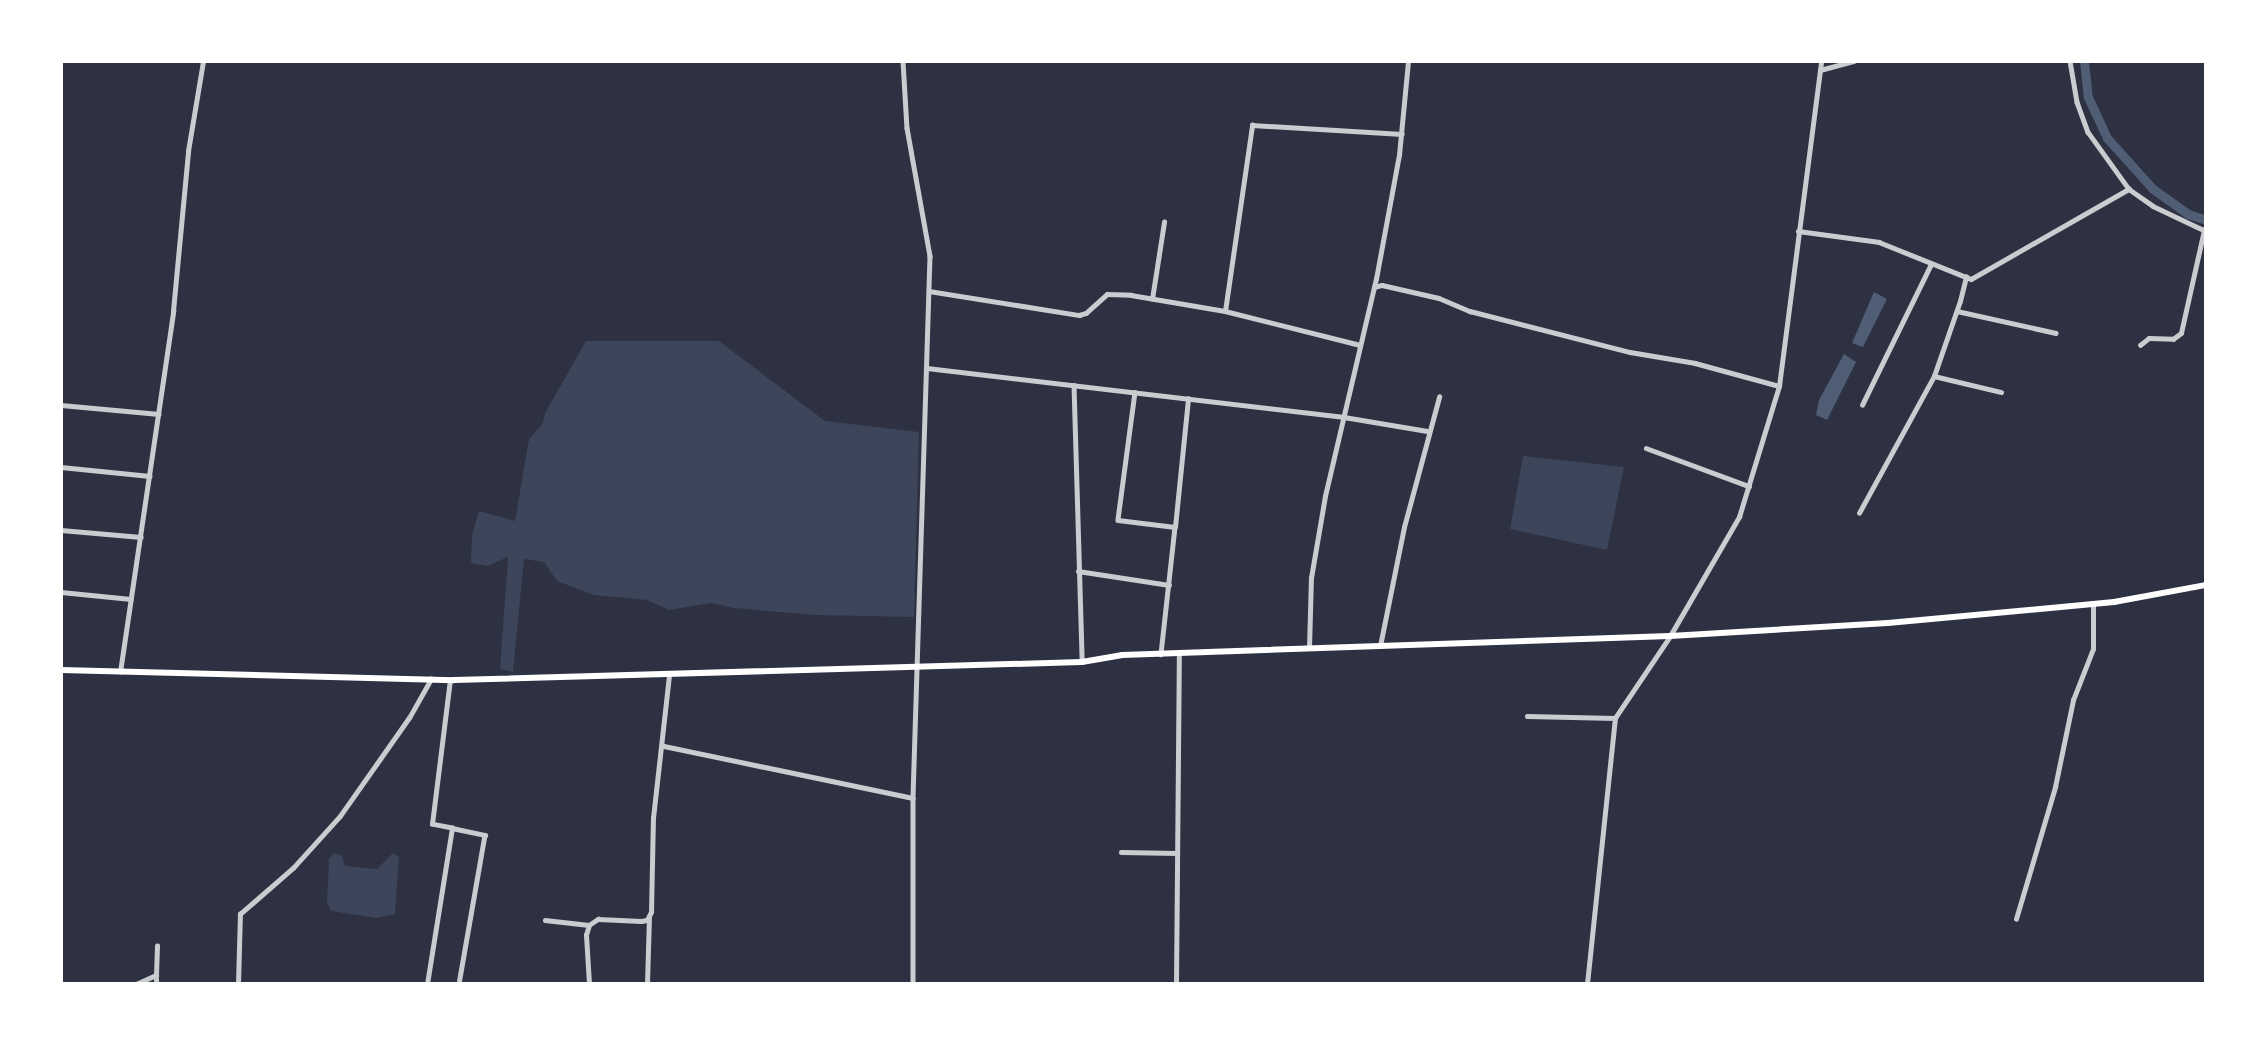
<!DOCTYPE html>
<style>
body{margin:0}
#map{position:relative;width:2267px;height:1045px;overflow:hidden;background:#2d3142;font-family:"Noto Sans",sans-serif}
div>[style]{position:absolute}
.green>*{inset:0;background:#3c4559}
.water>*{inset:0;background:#4f5d75}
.canal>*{height:9px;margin:-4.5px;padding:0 4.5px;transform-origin:4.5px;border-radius:4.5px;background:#4f5d75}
.minor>*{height:4.5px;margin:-2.25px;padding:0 2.25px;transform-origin:2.25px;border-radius:2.25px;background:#caccd0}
.secondary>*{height:6px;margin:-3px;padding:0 3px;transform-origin:3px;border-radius:3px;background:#fff}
span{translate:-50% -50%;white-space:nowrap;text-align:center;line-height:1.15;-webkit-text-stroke:5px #fff;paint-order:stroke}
.frame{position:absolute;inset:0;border:63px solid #fff;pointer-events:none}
</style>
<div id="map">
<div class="green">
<i style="clip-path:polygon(586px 341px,719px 341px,825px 421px,919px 432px,914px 617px,815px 615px,734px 608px,712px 603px,669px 610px,647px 600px,594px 595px,557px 581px,544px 562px,524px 559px,513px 672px,500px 669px,508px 557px,487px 566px,471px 563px,472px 535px,479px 511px,515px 521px,529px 439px,543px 423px,545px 413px)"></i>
<i style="clip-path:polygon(1523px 456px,1624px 467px,1607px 550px,1510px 529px)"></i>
<i style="clip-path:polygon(334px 853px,342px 856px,345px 866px,377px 869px,393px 853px,399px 857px,395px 914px,376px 918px,331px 911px,327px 903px,329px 859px)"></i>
</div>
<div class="water">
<i style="clip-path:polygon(1874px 292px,1887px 299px,1863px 347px,1852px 343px)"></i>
<i style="clip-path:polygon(1844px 354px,1856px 362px,1827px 420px,1816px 415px,1819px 400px)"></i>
</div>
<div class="canal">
<i style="left:2084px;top:61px;width:36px;rotate:84deg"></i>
<i style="left:2088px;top:97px;width:45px;rotate:65.1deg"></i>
<i style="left:2107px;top:138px;width:69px;rotate:48deg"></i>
<i style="left:2153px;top:189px;width:43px;rotate:35.5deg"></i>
<i style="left:2188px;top:214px;width:19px;rotate:18deg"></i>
</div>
<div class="minor">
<i style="left:903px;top:61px;width:67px;rotate:86.6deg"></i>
<i style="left:907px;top:128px;width:130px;rotate:79.8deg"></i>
<i style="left:930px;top:256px;width:542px;rotate:91.8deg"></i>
<i style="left:913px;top:798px;width:186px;rotate:90deg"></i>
<i style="left:2070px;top:61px;width:42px;rotate:80.3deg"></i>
<i style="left:2077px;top:102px;width:32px;rotate:70deg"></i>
<i style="left:2088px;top:132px;width:70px;rotate:54.3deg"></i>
<i style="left:2129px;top:189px;width:29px;rotate:35deg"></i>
<i style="left:2153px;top:206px;width:59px;rotate:25.3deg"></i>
<i style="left:1820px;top:70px;width:35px;rotate:-15deg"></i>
<i style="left:1798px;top:231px;width:82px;rotate:7.7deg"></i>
<i style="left:1879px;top:242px;width:99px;rotate:21.9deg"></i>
<i style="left:1971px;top:279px;width:182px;rotate:-29.7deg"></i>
<i style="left:1374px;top:287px;width:8px;rotate:-14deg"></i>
<i style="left:1382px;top:285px;width:58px;rotate:12.8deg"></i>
<i style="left:1439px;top:298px;width:34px;rotate:23deg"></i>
<i style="left:1470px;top:311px;width:165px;rotate:14.4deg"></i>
<i style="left:1630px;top:352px;width:66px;rotate:9.6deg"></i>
<i style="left:1695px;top:363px;width:87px;rotate:15.3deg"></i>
<i style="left:929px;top:291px;width:152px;rotate:9.1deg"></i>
<i style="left:1079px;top:315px;width:7px;rotate:-16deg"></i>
<i style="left:1086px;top:313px;width:28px;rotate:-42deg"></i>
<i style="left:1107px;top:294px;width:24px;rotate:2deg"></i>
<i style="left:1131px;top:295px;width:95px;rotate:9.7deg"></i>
<i style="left:1225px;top:311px;width:139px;rotate:14.1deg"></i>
<i style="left:1152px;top:299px;width:78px;rotate:-81.1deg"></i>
<i style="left:1225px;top:311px;width:188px;rotate:-81.7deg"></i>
<i style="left:1252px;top:125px;width:150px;rotate:3.4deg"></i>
<i style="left:1957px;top:311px;width:101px;rotate:12.5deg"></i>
<i style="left:2140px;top:345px;width:11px;rotate:-38deg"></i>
<i style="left:2149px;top:338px;width:24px;rotate:2deg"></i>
<i style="left:2173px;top:339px;width:10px;rotate:-37deg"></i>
<i style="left:2181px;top:333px;width:106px;rotate:-77.4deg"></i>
<i style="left:927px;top:368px;width:420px;rotate:6.7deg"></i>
<i style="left:1344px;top:417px;width:84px;rotate:9.6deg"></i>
<i style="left:1934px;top:376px;width:69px;rotate:13.4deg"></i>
<i style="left:1074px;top:385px;width:277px;rotate:88.3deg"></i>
<i style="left:1135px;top:392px;width:129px;rotate:97.6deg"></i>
<i style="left:1118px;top:520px;width:57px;rotate:7deg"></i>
<i style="left:1175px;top:527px;width:128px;rotate:96.3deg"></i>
<i style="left:61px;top:405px;width:98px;rotate:5.2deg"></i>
<i style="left:1862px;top:405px;width:157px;rotate:-63.9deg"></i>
<i style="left:1646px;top:448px;width:110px;rotate:20.3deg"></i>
<i style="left:61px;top:467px;width:89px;rotate:5.8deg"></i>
<i style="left:1859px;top:513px;width:156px;rotate:-61.3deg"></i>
<i style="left:1934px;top:376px;width:79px;rotate:-70.9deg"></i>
<i style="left:1960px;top:301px;width:25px;rotate:-76deg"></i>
<i style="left:1175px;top:527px;width:129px;rotate:-84.2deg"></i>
<i style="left:61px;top:530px;width:80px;rotate:5deg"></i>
<i style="left:1078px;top:571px;width:92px;rotate:8.7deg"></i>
<i style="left:61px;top:592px;width:70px;rotate:5.7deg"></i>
<i style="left:1380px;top:646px;width:121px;rotate:-78.6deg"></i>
<i style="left:1404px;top:527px;width:135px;rotate:-74.9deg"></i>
<i style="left:1309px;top:648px;width:70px;rotate:-88.4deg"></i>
<i style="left:1311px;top:578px;width:83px;rotate:-80.3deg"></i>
<i style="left:1325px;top:496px;width:223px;rotate:-76.8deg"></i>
<i style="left:1376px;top:279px;width:126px;rotate:-79.5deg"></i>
<i style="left:1399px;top:155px;width:94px;rotate:-84.5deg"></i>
<i style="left:120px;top:672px;width:365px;rotate:-81.6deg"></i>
<i style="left:173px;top:311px;width:161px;rotate:-84.6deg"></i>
<i style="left:188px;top:151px;width:91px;rotate:-80.5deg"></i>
<i style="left:1527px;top:716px;width:88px;rotate:1.3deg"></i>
<i style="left:664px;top:746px;width:254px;rotate:11.8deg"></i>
<i style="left:452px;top:828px;width:34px;rotate:12deg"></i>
<i style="left:485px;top:835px;width:151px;rotate:99.9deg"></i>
<i style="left:1121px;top:852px;width:56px;rotate:1deg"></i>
<i style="left:2016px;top:919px;width:138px;rotate:-73.5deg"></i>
<i style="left:2055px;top:787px;width:89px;rotate:-78.3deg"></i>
<i style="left:2073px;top:700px;width:55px;rotate:-68.6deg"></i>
<i style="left:2093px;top:649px;width:45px;rotate:-90deg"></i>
<i style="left:545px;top:920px;width:44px;rotate:6.5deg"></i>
<i style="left:156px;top:975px;width:29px;rotate:-88deg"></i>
<i style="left:136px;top:984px;width:22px;rotate:-24deg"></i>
<i style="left:156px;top:975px;width:9px;rotate:84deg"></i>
<i style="left:238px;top:984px;width:70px;rotate:-88.4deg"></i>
<i style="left:240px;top:914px;width:70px;rotate:-41deg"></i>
<i style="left:293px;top:868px;width:70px;rotate:-47.9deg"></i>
<i style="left:340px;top:816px;width:120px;rotate:-54.9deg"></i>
<i style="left:409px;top:718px;width:45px;rotate:-60.6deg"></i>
<i style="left:427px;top:984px;width:158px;rotate:-80.9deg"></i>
<i style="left:452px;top:828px;width:20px;rotate:-169deg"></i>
<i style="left:432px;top:824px;width:145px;rotate:-82.9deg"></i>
<i style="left:589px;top:984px;width:49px;rotate:-93.5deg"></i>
<i style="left:586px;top:935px;width:10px;rotate:-73deg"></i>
<i style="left:589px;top:925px;width:11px;rotate:-34deg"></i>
<i style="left:598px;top:919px;width:43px;rotate:2.7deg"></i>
<i style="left:641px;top:921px;width:6px;rotate:-9deg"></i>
<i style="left:647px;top:920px;width:9px;rotate:-63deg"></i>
<i style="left:651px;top:912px;width:94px;rotate:-88.8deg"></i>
<i style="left:653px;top:818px;width:143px;rotate:-83.6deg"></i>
<i style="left:647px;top:984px;width:67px;rotate:-88.3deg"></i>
<i style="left:1176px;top:984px;width:331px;rotate:-89.5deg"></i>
<i style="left:1587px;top:984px;width:267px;rotate:-84deg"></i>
<i style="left:1615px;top:718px;width:99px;rotate:-56.1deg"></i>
<i style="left:1670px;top:636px;width:138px;rotate:-59.9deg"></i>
<i style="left:1739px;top:517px;width:137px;rotate:-73deg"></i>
<i style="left:1779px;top:386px;width:328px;rotate:-82.6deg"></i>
</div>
<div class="secondary">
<i style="left:61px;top:670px;width:393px;rotate:1.5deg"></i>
<i style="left:454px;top:680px;width:628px;rotate:-1.64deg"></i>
<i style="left:1082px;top:662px;width:41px;rotate:-9.9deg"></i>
<i style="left:1122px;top:655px;width:548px;rotate:-1.99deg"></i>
<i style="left:1670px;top:636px;width:218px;rotate:-3.4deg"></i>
<i style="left:1888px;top:623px;width:227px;rotate:-5.3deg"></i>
<i style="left:2114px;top:602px;width:94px;rotate:-10.5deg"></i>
</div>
<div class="frame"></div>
</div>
